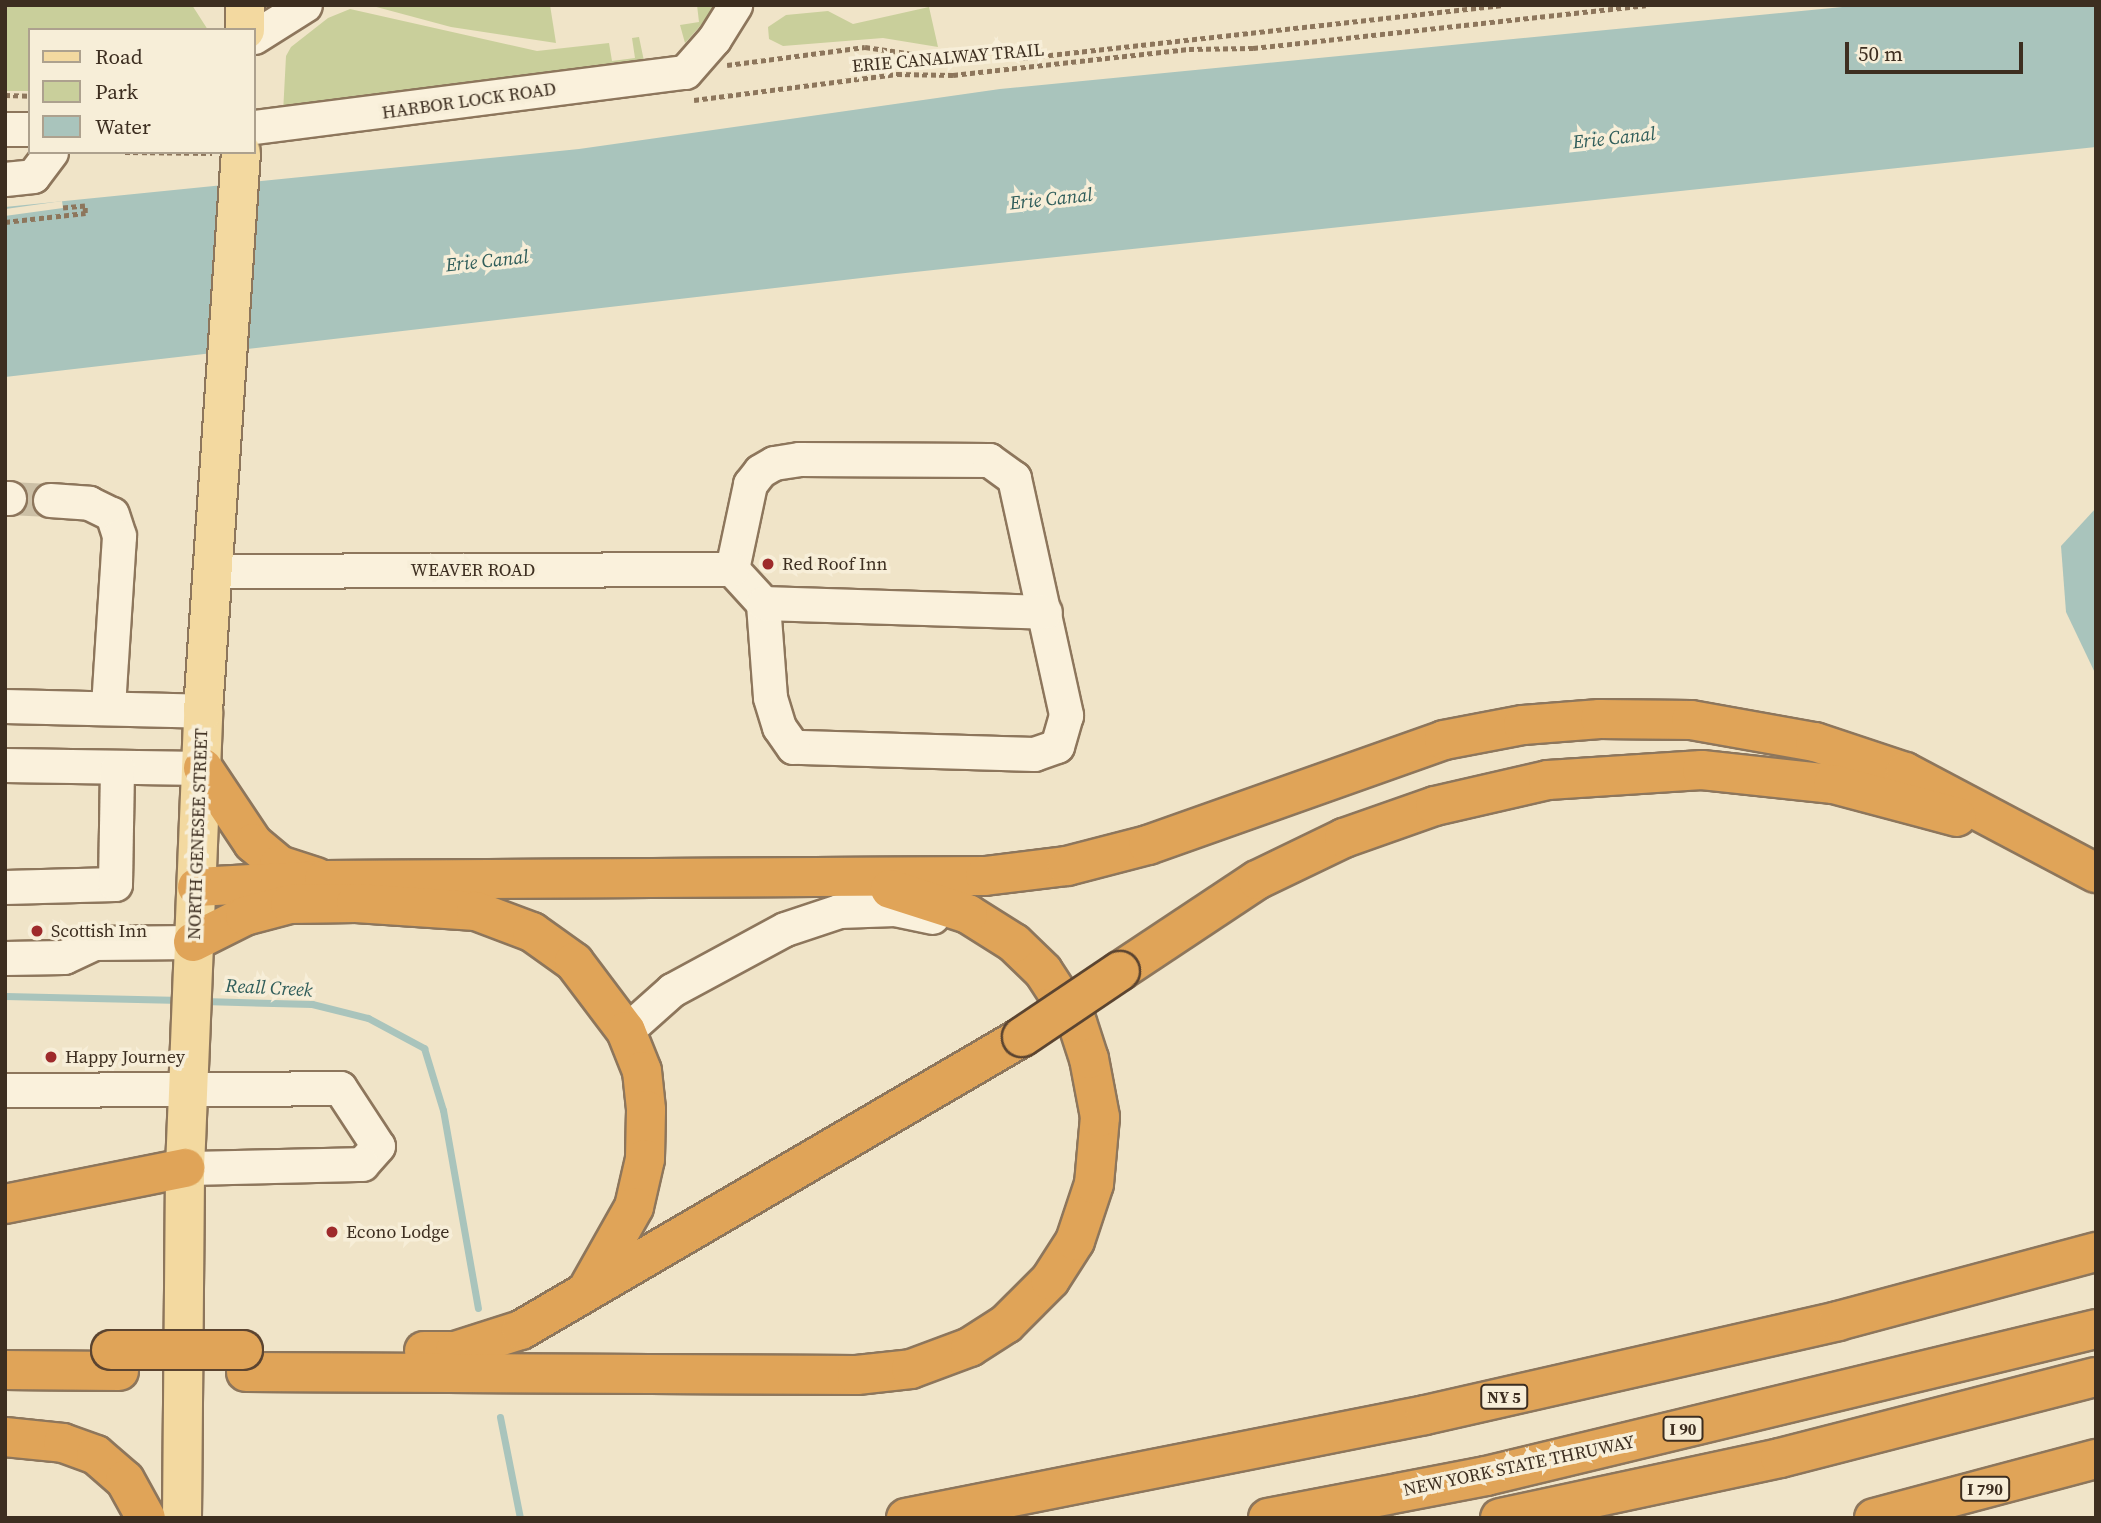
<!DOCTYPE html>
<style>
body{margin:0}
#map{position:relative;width:2101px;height:1523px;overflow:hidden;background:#f0e4c8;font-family:"Source Serif 4",serif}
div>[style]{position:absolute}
.green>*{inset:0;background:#c9cf9b}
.water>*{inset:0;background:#a9c4bc}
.pier>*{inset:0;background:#f0e4c8;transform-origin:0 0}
.stream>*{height:7px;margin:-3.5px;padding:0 3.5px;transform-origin:3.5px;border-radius:3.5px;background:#a9c4bc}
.minor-tunnel>*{height:33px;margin-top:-16.5px;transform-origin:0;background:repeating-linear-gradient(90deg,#ccc0a6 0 33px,transparent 0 50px)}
.path>*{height:4.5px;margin-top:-2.25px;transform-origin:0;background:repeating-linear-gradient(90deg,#8d765c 0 5px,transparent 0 8.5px)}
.roads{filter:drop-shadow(2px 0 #8d765c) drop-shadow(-2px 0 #8d765c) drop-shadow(0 2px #8d765c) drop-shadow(0 -2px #8d765c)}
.minor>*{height:33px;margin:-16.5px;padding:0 16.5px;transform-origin:16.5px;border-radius:16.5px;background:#faf1dc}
.major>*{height:38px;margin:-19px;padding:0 19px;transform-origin:19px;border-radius:19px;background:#f3d9a0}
.highway>*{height:38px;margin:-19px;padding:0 19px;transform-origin:19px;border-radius:19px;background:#e0a458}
.bridges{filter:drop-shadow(2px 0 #5b4430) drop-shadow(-2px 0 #5b4430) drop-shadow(0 2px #5b4430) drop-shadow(0 -2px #5b4430)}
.highway-bridge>*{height:38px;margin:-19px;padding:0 19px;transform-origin:19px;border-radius:19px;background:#e0a458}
.dots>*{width:19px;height:19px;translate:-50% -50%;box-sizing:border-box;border:4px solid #f7eed8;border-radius:50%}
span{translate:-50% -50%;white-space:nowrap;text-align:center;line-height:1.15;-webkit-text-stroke:7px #f7eed8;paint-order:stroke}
.shield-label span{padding:2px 5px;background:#f7eed8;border:2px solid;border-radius:5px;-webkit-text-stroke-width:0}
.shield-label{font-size:16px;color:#3d2e20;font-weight:700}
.street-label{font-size:18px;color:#3d2e20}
.poi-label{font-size:18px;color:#3d2e20}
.left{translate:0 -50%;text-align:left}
.water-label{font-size:19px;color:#2f5d5a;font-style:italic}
.frame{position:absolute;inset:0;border:7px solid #3d2e20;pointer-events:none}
.legend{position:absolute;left:28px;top:28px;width:228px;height:126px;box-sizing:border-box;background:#f7eed8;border:2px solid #ada18e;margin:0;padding:9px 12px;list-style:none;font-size:21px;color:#3d2e20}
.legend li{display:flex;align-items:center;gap:14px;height:35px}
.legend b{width:35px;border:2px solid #ada18e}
.scale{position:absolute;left:1845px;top:42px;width:178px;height:32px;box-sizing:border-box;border:4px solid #3d2e20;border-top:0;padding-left:9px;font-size:21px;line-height:24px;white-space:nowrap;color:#3d2e20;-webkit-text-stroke:5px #f7eed8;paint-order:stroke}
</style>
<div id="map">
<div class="green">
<i style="clip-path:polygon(5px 5px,192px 5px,208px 30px,30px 30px,30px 91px,5px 91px)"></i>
<i style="clip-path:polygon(369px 5px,550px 5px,556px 43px,451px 27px)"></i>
<i style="clip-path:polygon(697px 5px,719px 5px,685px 43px,680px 25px,699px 22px)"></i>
<i style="clip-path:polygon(929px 7px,938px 47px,883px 38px,783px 46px,769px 39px,768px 27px,786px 15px,828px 11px,853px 24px)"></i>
<i style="clip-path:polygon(350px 9px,537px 51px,609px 43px,612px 61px,635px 58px,632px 38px,639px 37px,644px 61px,283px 113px,286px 56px,291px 47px,328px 18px)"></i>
</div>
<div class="water">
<i style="clip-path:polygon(1863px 5px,2096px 5px,2096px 147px,896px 274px,5px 377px,5px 207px,579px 149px,1000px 89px)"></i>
<i style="clip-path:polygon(2096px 508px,2096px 675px,2066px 612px,2061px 546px)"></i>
</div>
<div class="pier">
<i style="left:62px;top:201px;width:7px;height:57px;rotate:82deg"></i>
</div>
<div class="stream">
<i style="left:5px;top:996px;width:176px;rotate:1.3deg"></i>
<i style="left:203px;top:1001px;width:109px;rotate:1.6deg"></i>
<i style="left:312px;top:1004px;width:58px;rotate:14deg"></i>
<i style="left:368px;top:1018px;width:64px;rotate:28.2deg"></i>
<i style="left:424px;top:1048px;width:65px;rotate:73deg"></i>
<i style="left:443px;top:1110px;width:201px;rotate:80deg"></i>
<i style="left:500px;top:1417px;width:103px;rotate:78.8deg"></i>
</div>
<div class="minor-tunnel">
<i style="left:9px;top:498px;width:41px;rotate:2.8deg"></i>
</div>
<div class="path">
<i style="left:727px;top:65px;width:139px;rotate:-7.4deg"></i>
<i style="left:865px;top:47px;width:77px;rotate:8.2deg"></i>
<i style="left:941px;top:58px;width:82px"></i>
<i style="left:1023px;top:58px;width:483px;rotate:-6.3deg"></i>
<i style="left:5px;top:95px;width:25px;rotate:2deg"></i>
<i style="left:694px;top:100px;width:205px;rotate:-7.3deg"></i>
<i style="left:897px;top:74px;width:56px;rotate:1deg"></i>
<i style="left:953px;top:75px;width:237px;rotate:-6.3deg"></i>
<i style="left:1189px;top:49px;width:64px;rotate:-0.9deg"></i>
<i style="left:1253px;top:48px;width:395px;rotate:-6.2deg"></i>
<i style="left:125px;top:152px;width:87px;rotate:0.7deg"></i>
<i style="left:5px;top:222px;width:81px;rotate:-6.4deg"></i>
<i style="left:85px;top:213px;width:7px;rotate:-90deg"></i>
<i style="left:85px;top:206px;width:22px;rotate:175deg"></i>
</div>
<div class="roads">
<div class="minor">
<i style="left:254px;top:37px;width:60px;rotate:-32.1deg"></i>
<i style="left:254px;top:127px;width:434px;rotate:-7.3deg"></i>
<i style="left:685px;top:72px;width:44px;rotate:-48.7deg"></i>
<i style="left:714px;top:39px;width:40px;rotate:-58deg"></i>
<i style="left:5px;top:129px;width:25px"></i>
<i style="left:5px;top:179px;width:28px;rotate:-6deg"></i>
<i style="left:33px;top:176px;width:30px;rotate:-53deg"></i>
<i style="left:799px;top:459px;width:190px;rotate:0.3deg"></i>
<i style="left:989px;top:460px;width:31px;rotate:36deg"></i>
<i style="left:1014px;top:478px;width:243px;rotate:77.6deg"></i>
<i style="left:1066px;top:715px;width:32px;rotate:106deg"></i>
<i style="left:1057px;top:746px;width:24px;rotate:161deg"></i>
<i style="left:1034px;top:754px;width:241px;rotate:-178.3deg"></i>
<i style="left:793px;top:747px;width:24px;rotate:-125deg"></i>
<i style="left:779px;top:727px;width:31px;rotate:-107deg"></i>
<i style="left:770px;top:697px;width:94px;rotate:-94.3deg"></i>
<i style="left:763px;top:603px;width:46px;rotate:-132.4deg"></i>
<i style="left:732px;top:569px;width:87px;rotate:-78deg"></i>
<i style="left:750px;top:484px;width:16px;rotate:-52deg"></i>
<i style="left:760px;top:471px;width:16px;rotate:-30deg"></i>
<i style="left:774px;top:463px;width:25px;rotate:-9deg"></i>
<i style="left:5px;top:498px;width:4px"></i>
<i style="left:50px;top:500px;width:39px;rotate:4deg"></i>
<i style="left:89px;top:503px;width:25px;rotate:26deg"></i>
<i style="left:112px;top:514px;width:23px;rotate:72deg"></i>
<i style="left:119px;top:536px;width:170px;rotate:93.7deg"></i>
<i style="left:214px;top:571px;width:518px;rotate:-0.22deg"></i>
<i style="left:763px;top:603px;width:282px;rotate:1.8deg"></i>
<i style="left:5px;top:706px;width:198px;rotate:1.4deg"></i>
<i style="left:5px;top:765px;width:198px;rotate:0.9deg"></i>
<i style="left:5px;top:887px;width:110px;rotate:-1.6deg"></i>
<i style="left:115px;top:884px;width:116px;rotate:-89deg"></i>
<i style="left:5px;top:958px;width:59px;rotate:-1deg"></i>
<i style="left:64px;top:957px;width:33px;rotate:-25deg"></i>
<i style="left:94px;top:943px;width:99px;rotate:-0.6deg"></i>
<i style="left:626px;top:1031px;width:62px;rotate:-41.7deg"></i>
<i style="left:672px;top:990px;width:128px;rotate:-28.4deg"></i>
<i style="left:785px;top:929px;width:57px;rotate:-18.4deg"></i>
<i style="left:839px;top:911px;width:56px;rotate:-2deg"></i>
<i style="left:895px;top:909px;width:38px;rotate:12deg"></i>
<i style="left:5px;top:1090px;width:335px;rotate:-0.3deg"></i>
<i style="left:340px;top:1088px;width:69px;rotate:56.8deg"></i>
<i style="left:378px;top:1146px;width:24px;rotate:132deg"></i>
<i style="left:362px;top:1164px;width:177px;rotate:178.7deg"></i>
</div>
<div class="major">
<i style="left:245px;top:30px;width:25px;rotate:-90deg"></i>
<i style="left:182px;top:1518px;width:350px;rotate:-89.5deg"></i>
<i style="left:185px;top:1168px;width:457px;rotate:-87.7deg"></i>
<i style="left:203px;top:711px;width:560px;rotate:-86.11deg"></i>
</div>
<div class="highway">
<i style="left:203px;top:768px;width:90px;rotate:56.3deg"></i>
<i style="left:253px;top:843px;width:34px;rotate:40deg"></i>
<i style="left:279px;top:865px;width:39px;rotate:18deg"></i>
<i style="left:197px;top:887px;width:127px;rotate:-3.2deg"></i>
<i style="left:324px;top:880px;width:661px;rotate:-0.35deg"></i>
<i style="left:985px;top:876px;width:83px;rotate:-7deg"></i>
<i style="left:1067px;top:866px;width:84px;rotate:-14.5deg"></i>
<i style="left:1148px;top:845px;width:314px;rotate:-19.5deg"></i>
<i style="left:1444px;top:740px;width:80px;rotate:-10.8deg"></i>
<i style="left:1523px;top:725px;width:77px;rotate:-4.5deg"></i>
<i style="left:1600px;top:719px;width:91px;rotate:0.6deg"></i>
<i style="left:1691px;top:720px;width:126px;rotate:10.1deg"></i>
<i style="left:1815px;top:742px;width:95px;rotate:18.4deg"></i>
<i style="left:1905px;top:772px;width:216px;rotate:27.9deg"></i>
<i style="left:193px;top:942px;width:58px;rotate:-26.6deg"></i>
<i style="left:245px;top:916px;width:47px;rotate:-14.9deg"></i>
<i style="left:290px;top:904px;width:66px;rotate:-0.9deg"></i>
<i style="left:356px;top:903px;width:120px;rotate:3.8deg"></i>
<i style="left:476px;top:911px;width:60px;rotate:20.6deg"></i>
<i style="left:532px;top:932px;width:52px;rotate:35.5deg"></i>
<i style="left:574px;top:962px;width:86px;rotate:53deg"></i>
<i style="left:626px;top:1031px;width:43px;rotate:68.2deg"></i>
<i style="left:642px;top:1071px;width:39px;rotate:84deg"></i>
<i style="left:646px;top:1110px;width:49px;rotate:91.2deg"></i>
<i style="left:645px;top:1159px;width:49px;rotate:102.9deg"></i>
<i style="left:634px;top:1207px;width:92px;rotate:119.4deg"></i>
<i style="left:1120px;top:971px;width:164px;rotate:-33.6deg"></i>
<i style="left:1257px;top:880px;width:97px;rotate:-25.8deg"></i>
<i style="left:1344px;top:838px;width:96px;rotate:-19.4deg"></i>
<i style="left:1435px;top:806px;width:116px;rotate:-13deg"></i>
<i style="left:1548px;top:780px;width:154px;rotate:-3.7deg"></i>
<i style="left:1702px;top:770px;width:132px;rotate:6.1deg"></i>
<i style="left:1833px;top:784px;width:128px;rotate:14.9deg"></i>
<i style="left:5px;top:1204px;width:184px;rotate:-11.3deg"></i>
<i style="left:424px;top:1351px;width:31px"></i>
<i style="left:455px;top:1351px;width:69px;rotate:-17.7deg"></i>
<i style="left:521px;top:1330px;width:580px;rotate:-30.32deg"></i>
<i style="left:5px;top:1370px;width:114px;rotate:0.5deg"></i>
<i style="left:246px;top:1372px;width:611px;rotate:0.28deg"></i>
<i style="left:857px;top:1375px;width:54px;rotate:-6.3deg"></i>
<i style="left:911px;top:1369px;width:63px;rotate:-20.4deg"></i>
<i style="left:970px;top:1347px;width:43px;rotate:-32.6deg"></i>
<i style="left:1006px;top:1324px;width:62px;rotate:-45deg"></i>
<i style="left:1050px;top:1280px;width:46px;rotate:-57.3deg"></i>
<i style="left:1075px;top:1241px;width:60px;rotate:-71.6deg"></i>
<i style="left:1094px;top:1184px;width:67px;rotate:-84.9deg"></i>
<i style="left:1100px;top:1117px;width:59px;rotate:-100.7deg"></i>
<i style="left:1089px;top:1059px;width:38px;rotate:-108deg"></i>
<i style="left:1077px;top:1023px;width:62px;rotate:-123.2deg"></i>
<i style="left:1043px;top:971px;width:40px;rotate:-136deg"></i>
<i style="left:1014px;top:943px;width:54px;rotate:-147.8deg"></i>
<i style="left:968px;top:914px;width:82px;rotate:-162.2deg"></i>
<i style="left:5px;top:1437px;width:58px;rotate:5.9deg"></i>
<i style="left:63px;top:1443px;width:35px;rotate:20deg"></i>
<i style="left:96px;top:1455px;width:38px;rotate:41deg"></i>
<i style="left:125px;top:1480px;width:43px;rotate:61.1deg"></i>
<i style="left:906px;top:1518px;width:529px;rotate:-11.22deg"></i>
<i style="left:1425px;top:1415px;width:424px;rotate:-12.8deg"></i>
<i style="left:1838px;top:1321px;width:267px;rotate:-15deg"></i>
<i style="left:1268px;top:1518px;width:222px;rotate:-10.9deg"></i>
<i style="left:1486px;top:1476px;width:627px;rotate:-13.55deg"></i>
<i style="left:1500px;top:1518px;width:286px;rotate:-12.1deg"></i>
<i style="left:1780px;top:1458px;width:326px;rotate:-14.4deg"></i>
<i style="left:1874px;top:1518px;width:230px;rotate:-14.9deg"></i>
</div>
</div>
<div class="bridges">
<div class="highway-bridge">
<i style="left:1022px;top:1037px;width:118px;rotate:-34deg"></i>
<i style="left:111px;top:1350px;width:132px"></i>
</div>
</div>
<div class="dots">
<i style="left:768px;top:564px;background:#9e2a2b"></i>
<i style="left:37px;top:931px;background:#9e2a2b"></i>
<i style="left:51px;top:1057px;background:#9e2a2b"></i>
<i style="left:332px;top:1232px;background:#9e2a2b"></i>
</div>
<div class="shield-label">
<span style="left:1504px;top:1397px">NY 5</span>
<span style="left:1683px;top:1429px">I 90</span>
<span style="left:1985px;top:1489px">I 790</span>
</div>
<div class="street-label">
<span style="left:948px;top:58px;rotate:-5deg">ERIE CANALWAY TRAIL</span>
<span style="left:469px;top:101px;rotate:-8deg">HARBOR LOCK ROAD</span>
<span style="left:473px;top:570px">WEAVER ROAD</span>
<span style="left:198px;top:834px;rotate:-88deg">NORTH GENESEE STREET</span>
<span style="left:1519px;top:1466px;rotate:-12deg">NEW YORK STATE THRUWAY</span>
</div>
<div class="poi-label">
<span class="left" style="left:782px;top:564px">Red Roof Inn</span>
<span class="left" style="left:51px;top:931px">Scottish Inn</span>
<span class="left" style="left:65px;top:1057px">Happy Journey</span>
<span class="left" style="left:346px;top:1232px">Econo Lodge</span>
</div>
<div class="water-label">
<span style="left:1614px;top:138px;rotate:-6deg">Erie Canal</span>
<span style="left:1051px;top:199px;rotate:-6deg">Erie Canal</span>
<span style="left:487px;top:261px;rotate:-6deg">Erie Canal</span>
<span style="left:269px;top:988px;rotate:3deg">Reall Creek</span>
</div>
<div class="frame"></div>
<ul class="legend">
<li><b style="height:9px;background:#f3d9a0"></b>Road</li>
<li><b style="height:19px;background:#c9cf9b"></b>Park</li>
<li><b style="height:19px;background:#a9c4bc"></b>Water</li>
</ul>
<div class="scale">50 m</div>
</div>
